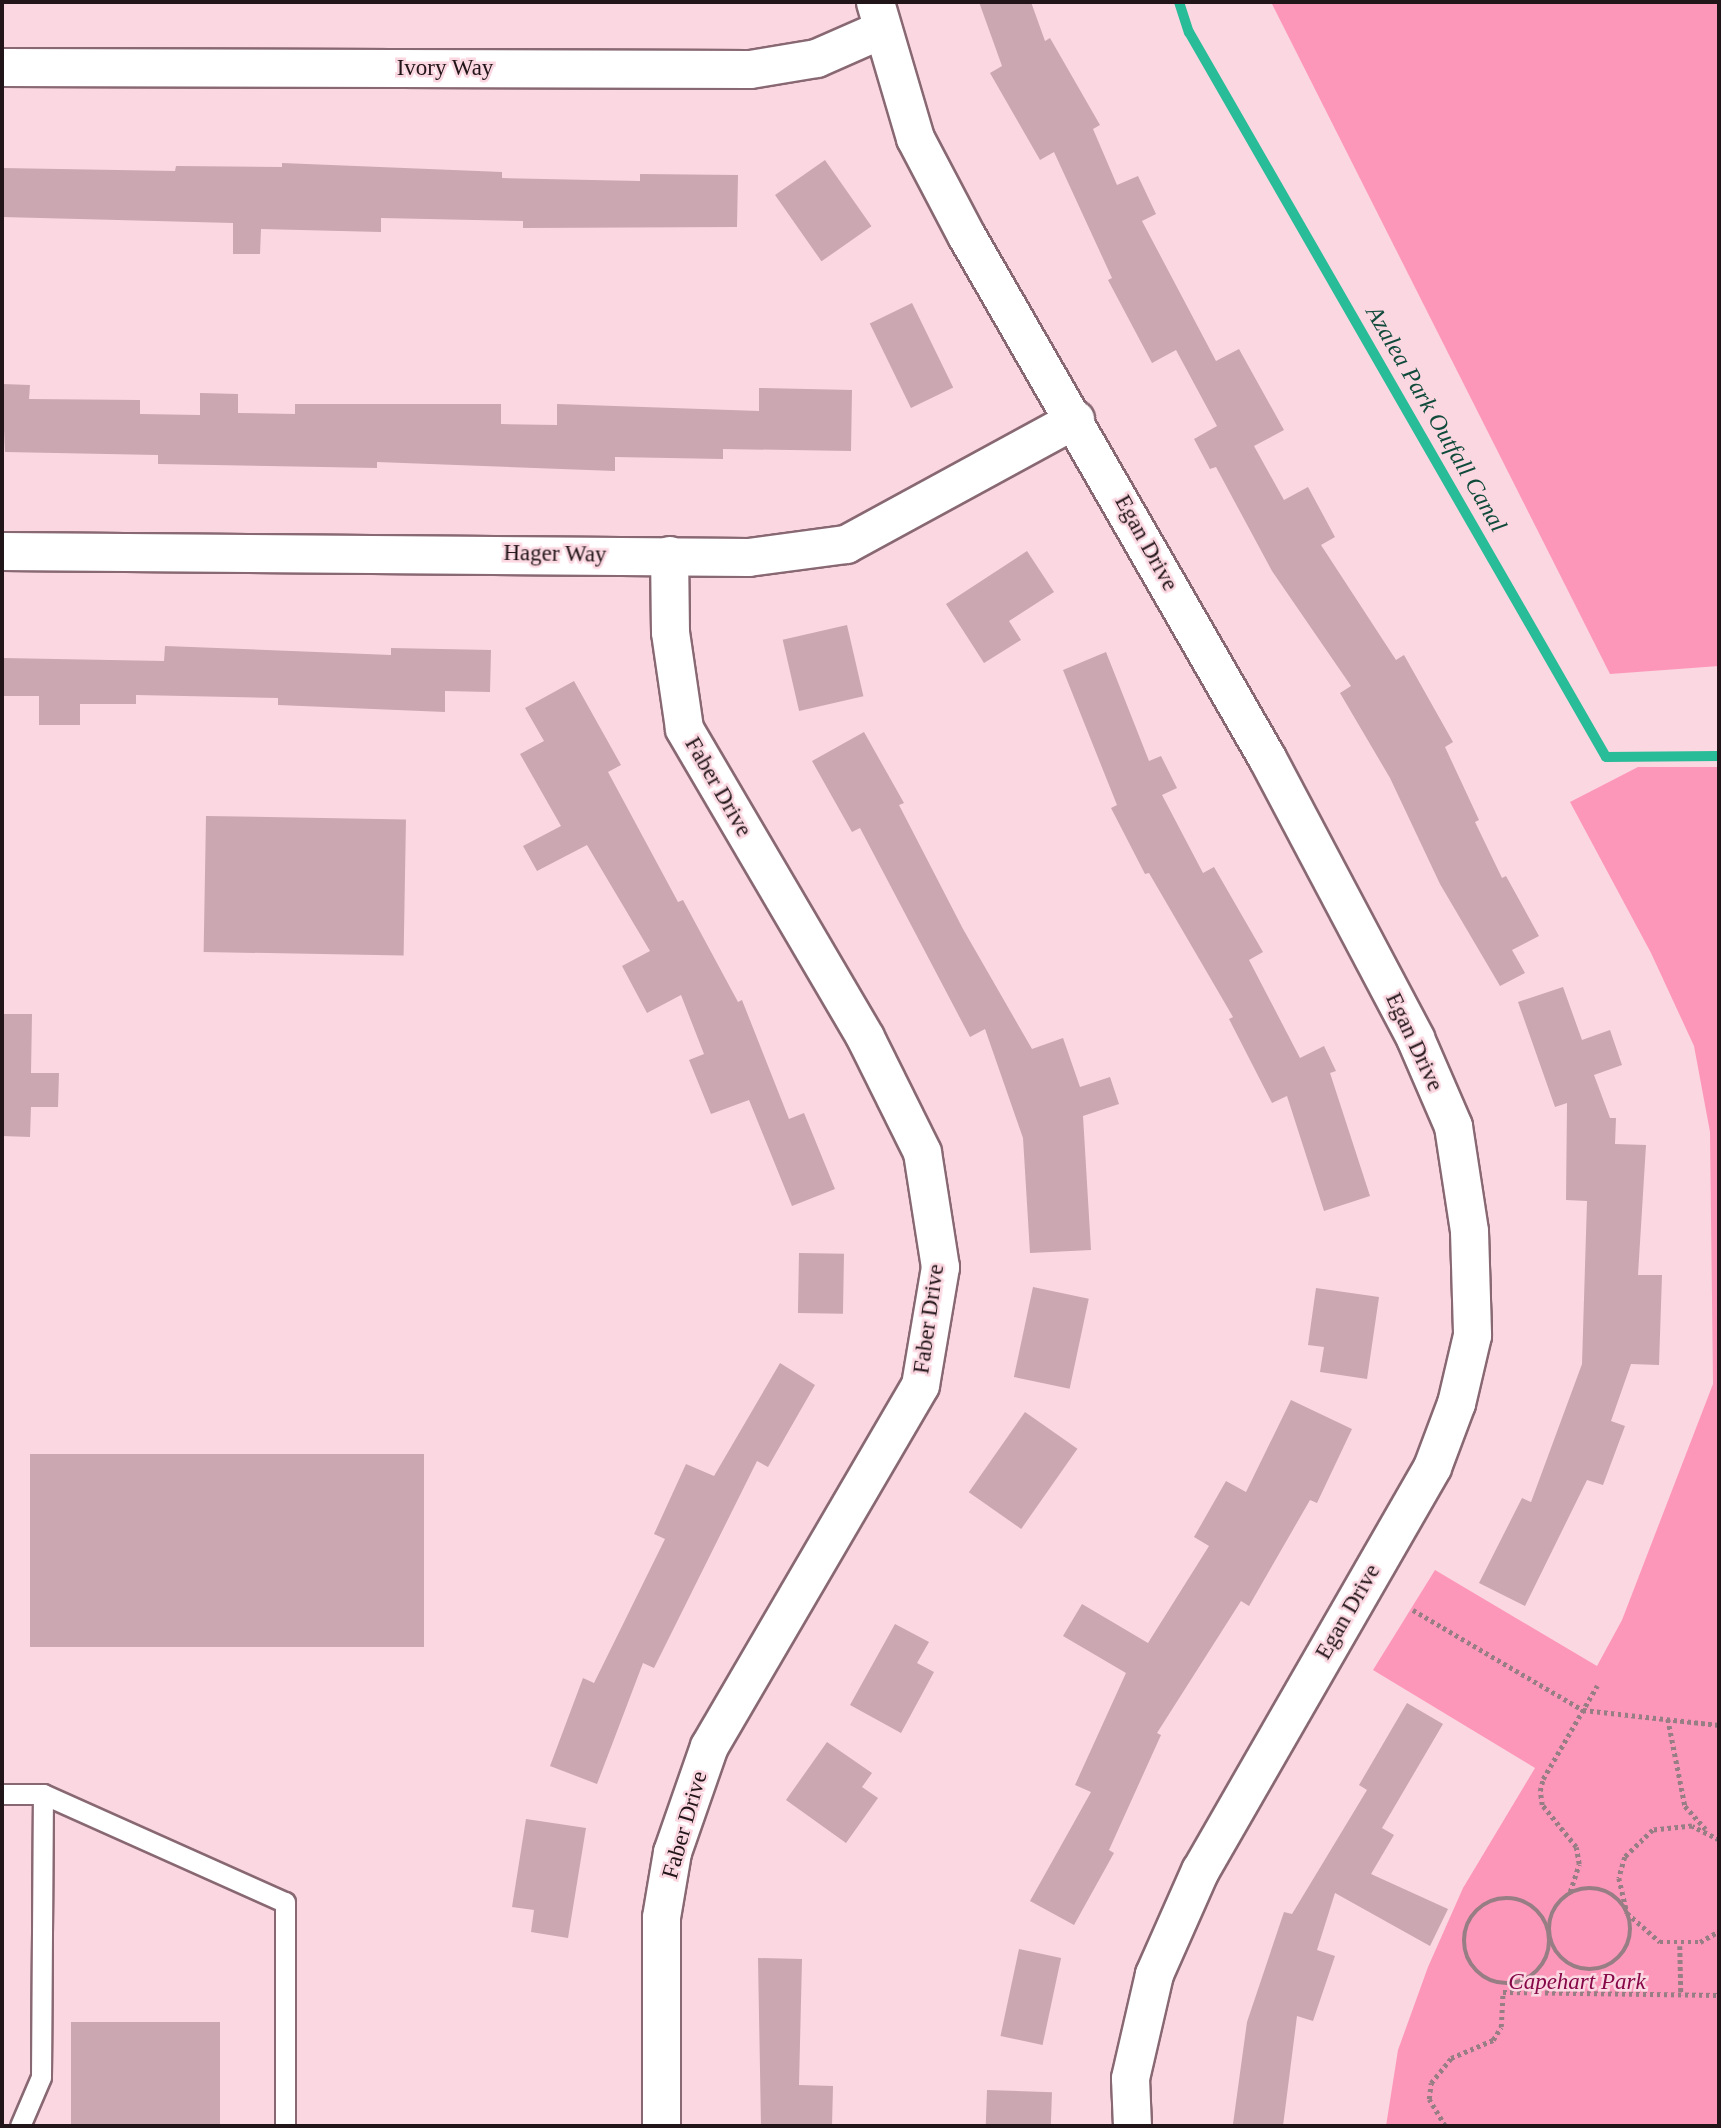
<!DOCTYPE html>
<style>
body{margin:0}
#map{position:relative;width:1721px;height:2128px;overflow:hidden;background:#fbd7e1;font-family:Georgia,serif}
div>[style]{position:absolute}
.green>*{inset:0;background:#fd97ba}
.stream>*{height:10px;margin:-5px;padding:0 5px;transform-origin:5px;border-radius:5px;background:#29bc98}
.building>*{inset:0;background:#caa7b1;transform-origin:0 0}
.path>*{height:4.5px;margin-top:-2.25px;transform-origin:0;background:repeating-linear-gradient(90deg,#977e85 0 3.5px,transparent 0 7px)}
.path>.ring{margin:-2.25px;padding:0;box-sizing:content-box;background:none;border:4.5px solid #977e85;border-radius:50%}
.roads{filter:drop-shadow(2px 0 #886872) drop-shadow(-2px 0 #886872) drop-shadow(0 2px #886872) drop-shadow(0 -2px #886872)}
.lane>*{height:19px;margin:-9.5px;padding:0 9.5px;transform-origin:9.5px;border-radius:9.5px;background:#fff}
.street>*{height:37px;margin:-18.5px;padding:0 18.5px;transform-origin:18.5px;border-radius:18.5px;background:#fff}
span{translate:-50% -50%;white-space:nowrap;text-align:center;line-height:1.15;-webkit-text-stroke:5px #fbd7e1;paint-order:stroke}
.street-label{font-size:23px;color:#221519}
.park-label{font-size:23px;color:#860848;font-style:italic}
.water-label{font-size:24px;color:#104a3b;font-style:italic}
.frame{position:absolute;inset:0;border:4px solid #221519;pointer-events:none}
</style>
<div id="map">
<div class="green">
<i style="clip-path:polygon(1271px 2px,1719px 2px,1719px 666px,1610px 674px)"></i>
<i style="clip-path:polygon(1638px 767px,1719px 767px,1719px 2126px,1386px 2126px,1398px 2050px,1428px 1967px,1463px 1888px,1535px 1768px,1373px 1670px,1435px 1570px,1597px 1666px,1622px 1620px,1713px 1384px,1710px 1132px,1694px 1046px,1651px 953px,1570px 802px)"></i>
</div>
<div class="stream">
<i style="left:1179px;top:2px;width:32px;rotate:72deg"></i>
<i style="left:1189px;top:32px;width:836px;rotate:60.09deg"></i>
<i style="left:1606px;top:757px;width:113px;rotate:-0.5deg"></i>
</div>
<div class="building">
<i style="clip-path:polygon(979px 2px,1031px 2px,1045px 41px,1050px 38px,1100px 125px,1093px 129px,1117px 185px,1138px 176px,1156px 214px,1142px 221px,1216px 361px,1239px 349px,1284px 430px,1254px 446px,1284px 500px,1308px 487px,1335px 537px,1321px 545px,1396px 660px,1404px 655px,1453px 742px,1445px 747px,1479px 820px,1475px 822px,1502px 878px,1506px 876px,1539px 936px,1512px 950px,1525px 973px,1500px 986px,1440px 884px,1390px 778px,1340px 693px,1351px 686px,1272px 571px,1216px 467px,1210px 469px,1194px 439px,1217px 426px,1176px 350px,1152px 363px,1108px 280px,1112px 278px,1054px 152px,1040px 160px,990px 73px,1002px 66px)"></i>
<i style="left:825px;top:160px;width:81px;height:61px;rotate:55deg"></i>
<i style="clip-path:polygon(282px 163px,502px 172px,502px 178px,640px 181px,640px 174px,738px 175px,737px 227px,523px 228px,523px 221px,381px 218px,381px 232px,261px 229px,260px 254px,233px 254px,233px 223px,2px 217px,2px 168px,175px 171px,176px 166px,282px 167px)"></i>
<i style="left:912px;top:303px;width:94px;height:47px;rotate:64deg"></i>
<i style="clip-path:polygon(2px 384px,30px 385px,29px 399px,140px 400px,140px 414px,200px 415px,200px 393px,238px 394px,238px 413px,295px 414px,295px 404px,501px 404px,501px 424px,557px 425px,557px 404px,759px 411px,759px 388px,852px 390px,851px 451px,723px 449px,723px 459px,615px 457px,615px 471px,377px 462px,377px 468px,158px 464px,158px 455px,5px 452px)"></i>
<i style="clip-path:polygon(1027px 551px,1054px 592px,1009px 621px,1021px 640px,984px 663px,946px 604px)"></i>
<i style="left:847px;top:625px;width:73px;height:66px;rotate:77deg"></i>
<i style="clip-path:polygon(165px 646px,391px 655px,391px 648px,491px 650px,490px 692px,445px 691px,445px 712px,278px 705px,278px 698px,136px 695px,136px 704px,80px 704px,80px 725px,39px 725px,39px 696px,2px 696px,2px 658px,164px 661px)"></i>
<i style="clip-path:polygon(1106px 652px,1149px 761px,1161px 756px,1177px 788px,1162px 795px,1203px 873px,1214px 867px,1263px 952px,1249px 960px,1300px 1058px,1324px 1046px,1336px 1071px,1330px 1073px,1370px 1196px,1324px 1211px,1287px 1096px,1272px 1103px,1229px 1019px,1233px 1017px,1149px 873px,1145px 874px,1111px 808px,1117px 805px,1063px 670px)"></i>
<i style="clip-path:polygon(574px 681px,621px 765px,608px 772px,678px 902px,683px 900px,738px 1002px,742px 1000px,789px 1119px,804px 1113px,835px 1189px,792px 1206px,749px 1100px,711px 1114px,689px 1060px,704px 1054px,681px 995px,647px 1013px,622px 966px,650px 951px,587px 845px,537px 871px,523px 846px,561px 826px,520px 754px,544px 741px,525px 708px)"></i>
<i style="clip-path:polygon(864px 732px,904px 803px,899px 805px,963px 929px,1032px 1049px,1063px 1038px,1080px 1087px,1110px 1077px,1119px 1104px,1083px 1116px,1091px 1250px,1030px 1253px,1023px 1138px,985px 1029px,970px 1037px,860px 828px,852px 832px,812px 761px)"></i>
<i style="left:206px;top:816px;width:200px;height:136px;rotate:1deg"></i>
<i style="clip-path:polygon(1563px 987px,1582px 1040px,1610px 1030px,1622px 1065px,1594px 1075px,1610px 1118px,1616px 1118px,1615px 1144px,1646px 1145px,1638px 1275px,1662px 1275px,1659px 1365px,1631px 1364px,1611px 1421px,1625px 1426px,1603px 1485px,1587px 1480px,1525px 1606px,1479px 1583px,1522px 1498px,1531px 1502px,1582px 1364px,1587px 1201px,1566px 1200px,1567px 1103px,1555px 1107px,1518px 1002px)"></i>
<i style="clip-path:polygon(2px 1014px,32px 1014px,31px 1073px,59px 1073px,58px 1107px,31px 1107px,30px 1137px,2px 1136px)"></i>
<i style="left:799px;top:1253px;width:45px;height:60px;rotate:1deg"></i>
<i style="left:1033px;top:1287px;width:57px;height:92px;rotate:12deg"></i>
<i style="clip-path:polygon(1316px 1288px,1379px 1297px,1367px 1379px,1320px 1372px,1324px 1347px,1308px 1345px)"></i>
<i style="clip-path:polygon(780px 1363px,815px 1385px,768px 1467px,757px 1461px,654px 1668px,643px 1663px,597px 1784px,550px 1766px,583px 1678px,594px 1683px,665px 1539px,654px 1534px,686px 1464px,714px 1476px)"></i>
<i style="clip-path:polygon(1291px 1400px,1352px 1429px,1317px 1503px,1310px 1500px,1249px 1606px,1241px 1601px,1157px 1733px,1161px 1735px,1109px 1850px,1114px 1853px,1074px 1925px,1030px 1901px,1091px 1792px,1075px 1785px,1126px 1673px,1063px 1636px,1082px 1604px,1148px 1643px,1209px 1546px,1194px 1537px,1226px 1481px,1246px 1492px)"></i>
<i style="left:1025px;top:1412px;width:64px;height:98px;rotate:35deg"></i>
<i style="left:30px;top:1454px;width:394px;height:193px"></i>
<i style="clip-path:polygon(895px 1624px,929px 1642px,917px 1663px,934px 1672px,901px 1733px,850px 1705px)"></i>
<i style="clip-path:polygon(1407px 1703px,1443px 1724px,1382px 1828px,1394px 1835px,1371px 1874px,1448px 1909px,1430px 1946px,1335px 1893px,1317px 1950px,1335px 1956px,1313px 2021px,1297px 2016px,1283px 2126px,1233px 2124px,1247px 2022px,1284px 1912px,1292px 1914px,1367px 1790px,1359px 1785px)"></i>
<i style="clip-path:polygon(827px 1742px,872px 1773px,862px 1787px,878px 1798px,846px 1843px,786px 1800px)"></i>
<i style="clip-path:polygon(526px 1819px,586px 1828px,568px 1938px,531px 1932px,534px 1910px,512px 1907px)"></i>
<i style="left:1019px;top:1949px;width:43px;height:89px;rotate:12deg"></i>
<i style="clip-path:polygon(758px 1958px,802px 1959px,799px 2085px,833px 2086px,832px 2126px,761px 2126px)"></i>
<i style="left:71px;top:2022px;width:149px;height:104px"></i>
<i style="left:987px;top:2090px;width:65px;height:36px;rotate:2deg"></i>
</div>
<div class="path">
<i style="left:1413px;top:1610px;width:197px;rotate:30.5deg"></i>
<i style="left:1583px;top:1710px;width:137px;rotate:6.3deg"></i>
<i style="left:1668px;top:1719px;width:89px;rotate:78.9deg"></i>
<i style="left:1685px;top:1806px;width:31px;rotate:48deg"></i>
<i style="left:1719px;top:1840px;width:30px;rotate:-153deg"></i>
<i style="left:1692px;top:1826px;width:39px;rotate:174deg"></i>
<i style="left:1653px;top:1830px;width:39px;rotate:136deg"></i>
<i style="left:1625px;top:1857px;width:22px;rotate:106deg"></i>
<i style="left:1619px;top:1878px;width:36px;rotate:77deg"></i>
<i style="left:1627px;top:1913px;width:44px;rotate:41.3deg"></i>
<i style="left:1660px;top:1942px;width:40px"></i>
<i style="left:1700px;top:1942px;width:22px;rotate:-30deg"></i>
<i class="ring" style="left:1549px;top:1888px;width:77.5px;height:77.5px"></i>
<i style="left:1570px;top:1892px;width:29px;rotate:-72deg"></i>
<i style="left:1579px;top:1864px;width:17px;rotate:-100deg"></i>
<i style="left:1576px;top:1847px;width:54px;rotate:-129deg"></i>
<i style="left:1542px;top:1805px;width:14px;rotate:-98deg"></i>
<i style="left:1540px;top:1791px;width:12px;rotate:-76deg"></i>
<i style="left:1543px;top:1779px;width:108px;rotate:-59.9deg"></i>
<i class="ring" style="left:1464px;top:1898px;width:81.5px;height:81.5px"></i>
<i style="left:1680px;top:1946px;width:49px;rotate:88.8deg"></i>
<i style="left:1445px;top:2126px;width:31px;rotate:-121deg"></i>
<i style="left:1429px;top:2099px;width:16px;rotate:-83deg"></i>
<i style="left:1431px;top:2083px;width:32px;rotate:-51deg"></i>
<i style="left:1451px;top:2058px;width:46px;rotate:-23.2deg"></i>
<i style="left:1493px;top:2040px;width:15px;rotate:-58deg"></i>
<i style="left:1501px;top:2027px;width:35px;rotate:-87deg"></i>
<i style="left:1503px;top:1992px;width:216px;rotate:0.8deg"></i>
</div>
<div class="roads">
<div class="lane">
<i style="left:2px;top:1794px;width:41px"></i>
<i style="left:43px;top:1794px;width:265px;rotate:24.1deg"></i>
<i style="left:285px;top:1902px;width:224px;rotate:90deg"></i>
<i style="left:20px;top:2126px;width:53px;rotate:-66.8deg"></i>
<i style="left:41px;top:2077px;width:283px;rotate:-89.6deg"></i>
</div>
<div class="street">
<i style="left:875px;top:2px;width:142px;rotate:73.6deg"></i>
<i style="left:915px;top:138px;width:110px;rotate:62.3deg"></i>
<i style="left:966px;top:235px;width:603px;rotate:60.08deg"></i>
<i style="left:1267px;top:758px;width:317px;rotate:62.1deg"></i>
<i style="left:1415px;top:1038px;width:96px;rotate:66.6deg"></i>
<i style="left:1453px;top:1126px;width:106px;rotate:81.3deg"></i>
<i style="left:1469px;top:1231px;width:104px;rotate:88.3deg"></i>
<i style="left:1472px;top:1335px;width:70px;rotate:103.2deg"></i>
<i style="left:1456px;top:1403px;width:68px;rotate:110.6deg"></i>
<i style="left:1432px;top:1467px;width:465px;rotate:119.9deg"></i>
<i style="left:1200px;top:1870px;width:114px;rotate:113.9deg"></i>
<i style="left:1154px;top:1974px;width:107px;rotate:103deg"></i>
<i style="left:1130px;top:2078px;width:48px;rotate:87.6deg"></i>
<i style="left:2px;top:67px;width:748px;rotate:0.15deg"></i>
<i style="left:750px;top:69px;width:67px;rotate:-9.5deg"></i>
<i style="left:816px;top:58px;width:72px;rotate:-23.7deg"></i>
<i style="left:2px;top:551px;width:746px;rotate:0.46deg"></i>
<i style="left:748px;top:557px;width:99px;rotate:-7.6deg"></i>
<i style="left:846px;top:544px;width:261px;rotate:-28.6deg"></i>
<i style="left:661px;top:2126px;width:209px;rotate:-90deg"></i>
<i style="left:661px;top:1917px;width:66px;rotate:-80.4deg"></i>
<i style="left:672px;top:1852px;width:112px;rotate:-70.8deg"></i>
<i style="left:709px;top:1746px;width:418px;rotate:-59.7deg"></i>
<i style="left:920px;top:1385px;width:120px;rotate:-80.4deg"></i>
<i style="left:940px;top:1267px;width:116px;rotate:-98.9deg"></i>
<i style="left:922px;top:1152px;width:128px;rotate:-116.4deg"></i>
<i style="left:865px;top:1037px;width:358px;rotate:-120.4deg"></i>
<i style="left:684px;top:728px;width:97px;rotate:-98.3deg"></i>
<i style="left:670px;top:632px;width:77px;rotate:-90.7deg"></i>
</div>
</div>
<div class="street-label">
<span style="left:445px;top:68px">Ivory Way</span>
<span style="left:1146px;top:543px;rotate:61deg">Egan Drive</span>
<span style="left:555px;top:554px;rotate:1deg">Hager Way</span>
<span style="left:718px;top:787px;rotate:60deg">Faber Drive</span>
<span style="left:1414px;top:1042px;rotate:65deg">Egan Drive</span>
<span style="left:929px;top:1319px;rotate:-82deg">Faber Drive</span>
<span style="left:1348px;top:1612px;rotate:-60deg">Egan Drive</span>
<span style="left:685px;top:1825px;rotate:-74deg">Faber Drive</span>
</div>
<div class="park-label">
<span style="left:1577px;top:1982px">Capehart Park</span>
</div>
<div class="water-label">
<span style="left:1436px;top:419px;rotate:60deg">Azalea Park Outfall Canal</span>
</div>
<div class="frame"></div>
</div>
